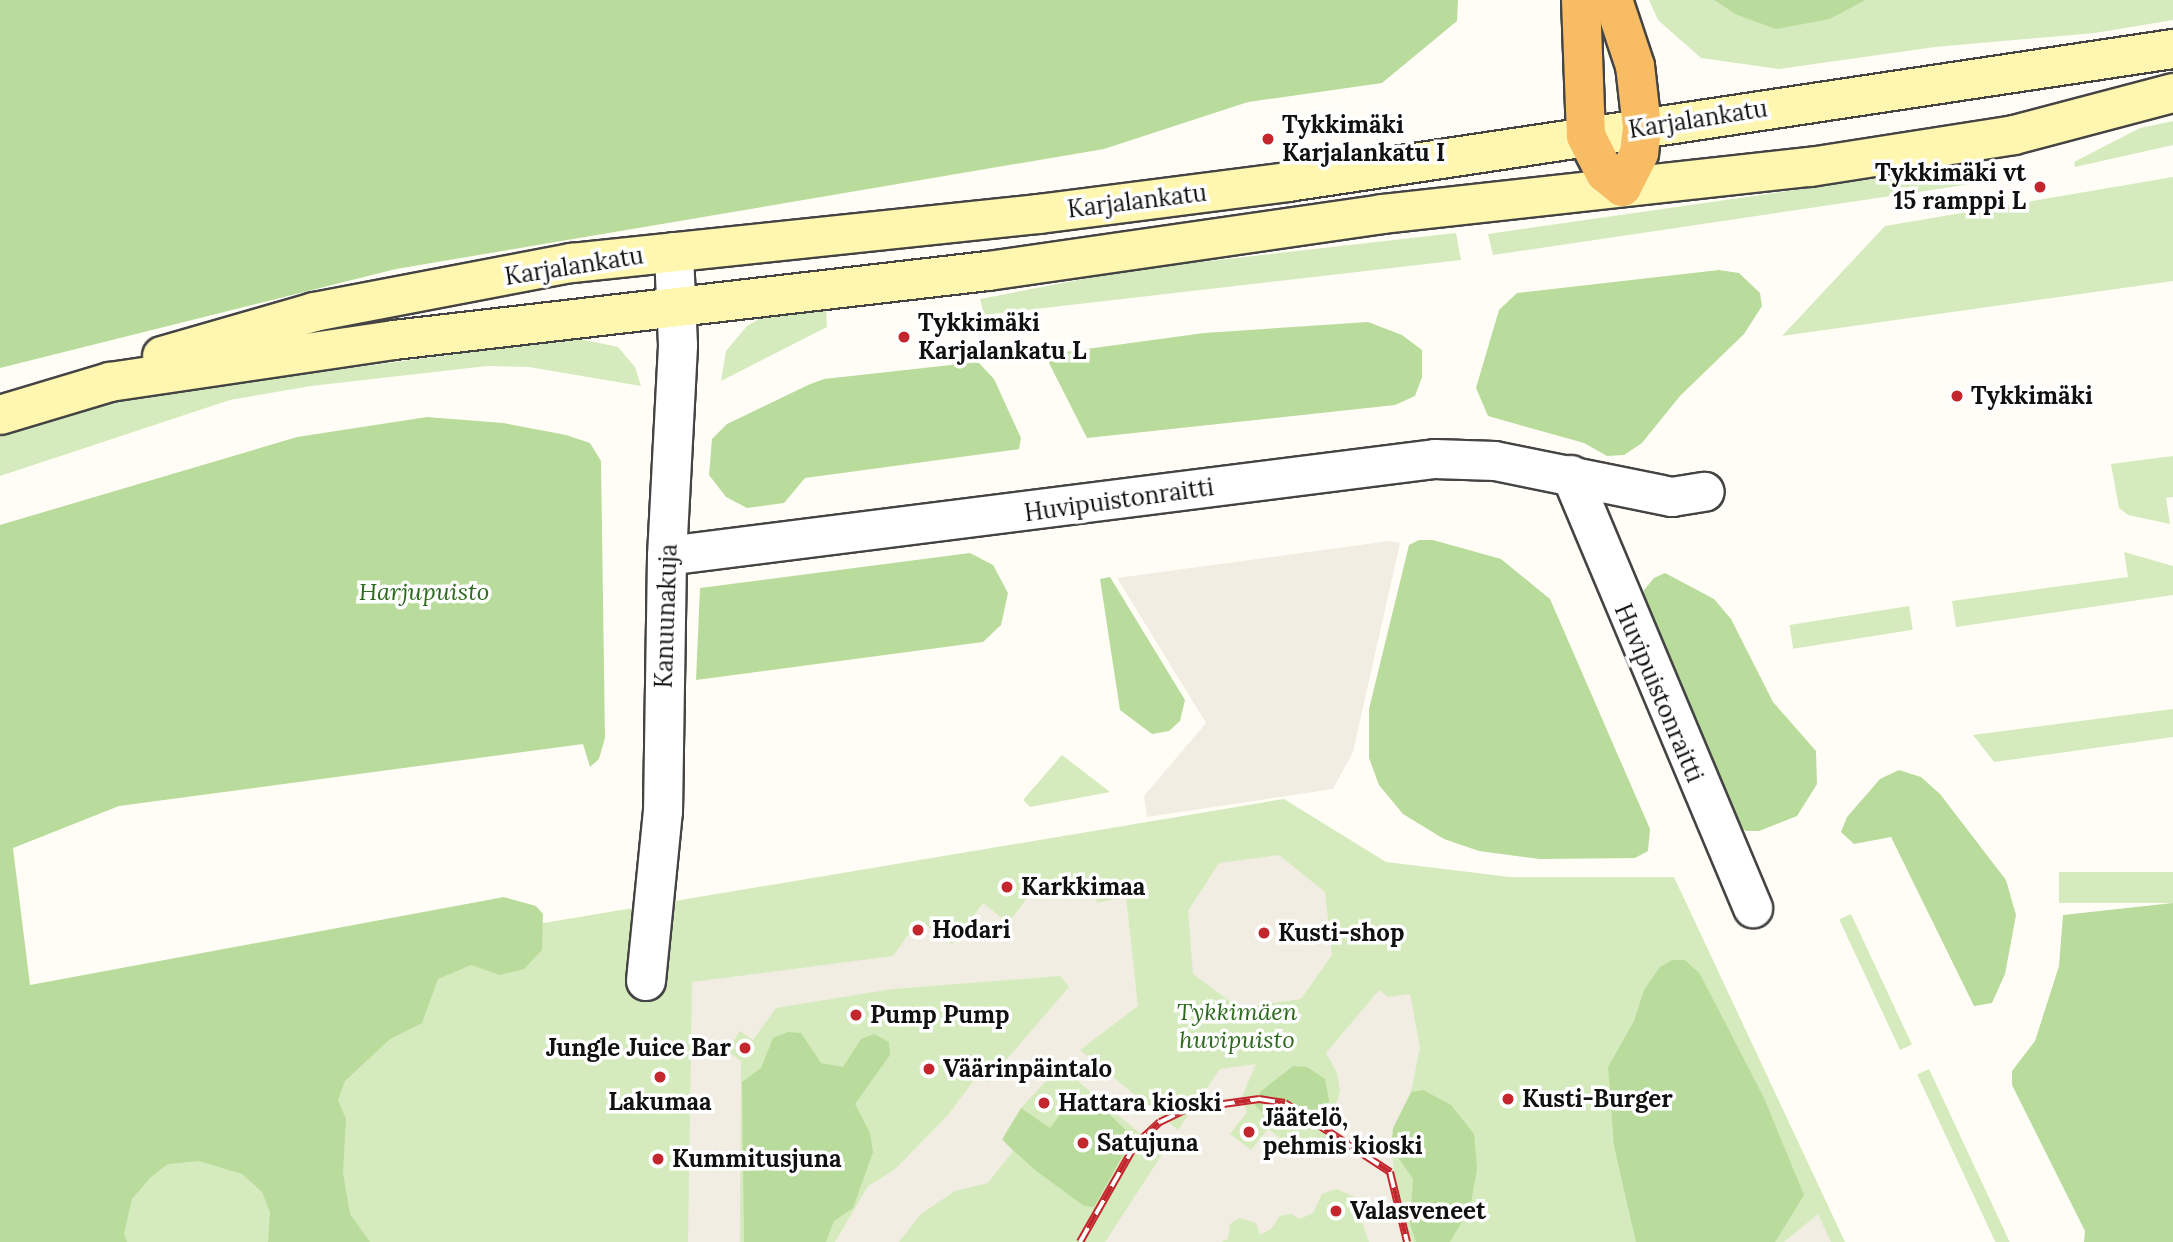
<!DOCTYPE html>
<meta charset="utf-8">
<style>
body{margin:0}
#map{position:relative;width:2173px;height:1242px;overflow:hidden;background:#fffdf5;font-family:Lora,serif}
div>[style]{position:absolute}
.green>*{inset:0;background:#d5ebbd;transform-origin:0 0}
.forest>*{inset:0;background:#b9dc9c}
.plaza>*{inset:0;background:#f1ede2}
.roads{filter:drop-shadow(2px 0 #444) drop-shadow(-2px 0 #444) drop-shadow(0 2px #444) drop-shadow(0 -2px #444)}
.minor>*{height:38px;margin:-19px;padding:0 19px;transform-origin:19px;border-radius:19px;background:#fff}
.secondary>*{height:38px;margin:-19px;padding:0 19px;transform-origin:19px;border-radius:19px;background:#fff6b0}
.trunk>*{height:38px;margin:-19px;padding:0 19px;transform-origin:19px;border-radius:19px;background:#f7bc64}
.rail>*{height:8px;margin-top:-4px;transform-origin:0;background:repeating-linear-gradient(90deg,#fff 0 16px,#c4262e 0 32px);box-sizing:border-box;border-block:2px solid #c4262e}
.dots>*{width:19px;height:19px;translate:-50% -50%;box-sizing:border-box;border:4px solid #fff;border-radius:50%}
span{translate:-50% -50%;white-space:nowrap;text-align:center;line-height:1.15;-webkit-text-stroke:7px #fff;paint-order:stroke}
.street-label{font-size:24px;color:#111}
.poi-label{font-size:24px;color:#111;font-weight:700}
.left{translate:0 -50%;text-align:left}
.right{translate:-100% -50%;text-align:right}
.park-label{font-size:24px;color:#2f6b1f;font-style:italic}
</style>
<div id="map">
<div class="green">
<i style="clip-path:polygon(1649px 0,1714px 0,1735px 14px,1830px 19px,1866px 0,2173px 0,2173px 20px,2095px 33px,1935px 47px,1779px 69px,1701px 58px,1658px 20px)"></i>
<i style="clip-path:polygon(2173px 121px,2173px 145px,2075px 167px,2074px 162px,2140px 128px)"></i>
<i style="clip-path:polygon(2173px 177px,2173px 281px,1782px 336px,1885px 226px)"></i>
<i style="clip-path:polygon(1984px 178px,1985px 182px,1493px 255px,1488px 234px,1873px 179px)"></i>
<i style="clip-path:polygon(1456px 233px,1461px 260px,984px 315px,980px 299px,1130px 270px)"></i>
<i style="clip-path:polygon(826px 310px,827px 327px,721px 381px,726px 351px,747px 326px,759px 319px)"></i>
<i style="clip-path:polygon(575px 338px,618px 347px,635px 367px,641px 386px,529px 367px,487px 366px,311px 386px,230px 400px,0 476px,0 437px,126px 398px)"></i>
<i style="clip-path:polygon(2173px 456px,2173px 497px,2166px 498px,2170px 524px,2128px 515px,2119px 508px,2111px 464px)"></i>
<i style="clip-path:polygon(2124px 552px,2173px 566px,2173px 595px,1956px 627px,1952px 601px,2128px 577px)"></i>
<i style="left:1909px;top:606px;width:24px;height:121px;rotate:81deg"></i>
<i style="clip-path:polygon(2173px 709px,2173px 737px,1994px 762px,1973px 735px)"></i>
<i style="clip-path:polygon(1062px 755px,1110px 792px,1030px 807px,1023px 800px)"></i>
<i style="clip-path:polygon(1284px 799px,1386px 862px,1510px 877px,1674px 877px,1845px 1242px,0 1242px,0 1014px)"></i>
<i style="left:2173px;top:872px;width:31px;height:114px;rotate:90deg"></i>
<i style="left:1851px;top:914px;width:144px;height:13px;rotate:65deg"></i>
<i style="left:1929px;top:1069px;width:191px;height:13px;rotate:65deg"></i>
</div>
<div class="forest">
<i style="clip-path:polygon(0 0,1458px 0,1457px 21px,1382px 83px,1248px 102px,1104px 149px,396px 269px,0 368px)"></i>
<i style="clip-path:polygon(1714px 0,1866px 0,1830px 19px,1776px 29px,1735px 14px)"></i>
<i style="clip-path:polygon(1719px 270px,1739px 273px,1760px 293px,1762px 306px,1744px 334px,1680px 396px,1642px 443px,1624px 455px,1607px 456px,1584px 443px,1488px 416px,1476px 388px,1499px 310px,1517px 293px)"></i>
<i style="clip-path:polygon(1368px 322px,1402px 335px,1422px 350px,1422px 377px,1415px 396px,1395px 405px,1087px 438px,1048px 361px,1050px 354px,1204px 333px)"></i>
<i style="clip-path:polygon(978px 362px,994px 379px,1021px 438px,1019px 449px,805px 478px,784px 503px,747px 508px,726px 497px,709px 475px,712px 439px,727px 424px,808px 385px,824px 379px)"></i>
<i style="clip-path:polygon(427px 417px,503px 423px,566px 435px,590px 443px,601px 461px,605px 738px,599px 759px,590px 767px,583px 744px,119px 806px,13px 848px,30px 985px,504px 897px,536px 906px,543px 914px,542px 950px,524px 969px,500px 975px,471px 965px,438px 979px,422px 1023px,390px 1039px,345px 1081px,338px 1100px,346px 1119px,343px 1173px,350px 1214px,370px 1242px,268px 1242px,270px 1212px,262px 1192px,242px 1174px,199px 1161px,168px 1164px,151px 1177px,132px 1199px,124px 1233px,127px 1242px,0 1242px,0 525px,297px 437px)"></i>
<i style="clip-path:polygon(1419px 540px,1433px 540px,1501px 559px,1550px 599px,1650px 829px,1648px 851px,1635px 858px,1540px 859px,1479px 851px,1444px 839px,1403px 814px,1379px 785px,1369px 758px,1369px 709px,1409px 545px)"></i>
<i style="clip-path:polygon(970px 553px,993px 565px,1008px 593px,1001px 625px,983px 642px,696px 680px,700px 588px)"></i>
<i style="clip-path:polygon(1665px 573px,1714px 599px,1731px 619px,1773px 702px,1816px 751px,1817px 784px,1797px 816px,1759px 831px,1746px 831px,1734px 824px,1644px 602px,1644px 590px,1654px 578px)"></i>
<i style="clip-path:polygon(1110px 577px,1185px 700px,1180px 721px,1169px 731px,1152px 734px,1120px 710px,1100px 579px)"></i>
<i style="clip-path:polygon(1899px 770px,1921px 777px,1940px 794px,2006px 880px,2016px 915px,2005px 974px,1992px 1003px,1974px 1006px,1891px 837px,1854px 844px,1841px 832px,1847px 817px,1880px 779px)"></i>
<i style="clip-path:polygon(2173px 903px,2173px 1242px,2084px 1242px,2085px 1231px,2012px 1085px,2012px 1071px,2035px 1041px,2059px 966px,2063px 915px)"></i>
<i style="clip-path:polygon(1672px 960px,1685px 960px,1700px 974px,1764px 1098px,1804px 1195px,1775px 1242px,1636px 1242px,1614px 1146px,1608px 1067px,1634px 1021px,1644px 990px,1660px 967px)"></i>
<i style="clip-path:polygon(788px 1032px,801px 1033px,821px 1063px,843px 1067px,861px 1039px,874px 1034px,889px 1042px,890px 1055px,855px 1104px,870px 1133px,873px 1152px,853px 1208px,834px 1221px,826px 1242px,744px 1242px,742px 1082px,761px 1068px,773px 1038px)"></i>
<i style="clip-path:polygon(1293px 1066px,1307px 1067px,1325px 1079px,1329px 1101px,1323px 1122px,1271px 1121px,1255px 1105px,1260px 1092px)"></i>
<i style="clip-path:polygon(1423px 1090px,1451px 1105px,1474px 1134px,1477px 1169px,1470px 1208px,1450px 1242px,1416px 1242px,1410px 1224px,1413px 1179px,1391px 1147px,1393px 1128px,1411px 1092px)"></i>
<i style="clip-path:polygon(1074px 1096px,1090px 1096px,1133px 1137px,1094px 1207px,1084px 1206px,1035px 1170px,1002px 1140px,1021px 1108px,1050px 1128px)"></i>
</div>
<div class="plaza">
<i style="clip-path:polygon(1389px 541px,1400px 543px,1353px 752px,1333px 789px,1147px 817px,1144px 796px,1206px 723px,1117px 578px)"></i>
<i style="clip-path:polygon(1279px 855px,1325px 892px,1332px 955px,1301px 999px,1239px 1008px,1193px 974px,1188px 911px,1219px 863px)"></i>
<i style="clip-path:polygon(1092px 879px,1097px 903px,1126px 896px,1138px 1006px,1080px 1050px,1178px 1130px,1220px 1069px,1256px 1064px,1241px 1099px,1247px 1112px,1230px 1134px,1251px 1150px,1268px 1129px,1283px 1140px,1326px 1138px,1340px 1091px,1337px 1073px,1326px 1053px,1379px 990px,1388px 997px,1410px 994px,1420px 1047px,1411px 1092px,1393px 1128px,1391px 1147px,1403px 1242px,1369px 1242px,1353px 1196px,1336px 1189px,1322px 1194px,1313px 1213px,1300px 1219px,1291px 1214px,1280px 1216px,1271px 1229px,1260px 1235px,1256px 1223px,1240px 1218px,1230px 1224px,1228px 1239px,1221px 1242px,1105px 1242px,1163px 1153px,1060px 1066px,1021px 1108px,1002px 1139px,1013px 1151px,988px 1183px,955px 1191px,921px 1214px,899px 1242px,835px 1242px,868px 1186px,894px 1170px,948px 1115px,977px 1076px,987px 1082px,1069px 987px,1060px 976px,893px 989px,776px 1008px,753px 1040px,740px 1031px,727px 1051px,741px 1061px,740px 1242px,688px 1242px,692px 982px,893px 956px,919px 920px,952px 944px,983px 903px,1008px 923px,1041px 880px)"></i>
<i style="clip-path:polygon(1818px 1214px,1831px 1242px,1784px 1242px)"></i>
</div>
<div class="roads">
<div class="minor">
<i style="left:1571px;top:475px;width:470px;rotate:67.2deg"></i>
<i style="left:667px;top:556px;width:774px;rotate:-7.2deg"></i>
<i style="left:1435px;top:459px;width:60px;rotate:1.9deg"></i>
<i style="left:1495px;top:461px;width:181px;rotate:11.5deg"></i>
<i style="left:1672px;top:497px;width:33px;rotate:-9deg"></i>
<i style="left:646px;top:981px;width:170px;rotate:-84.3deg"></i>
<i style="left:663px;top:812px;width:256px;rotate:-89.1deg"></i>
<i style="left:667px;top:556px;width:211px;rotate:-87deg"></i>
<i style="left:678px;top:345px;width:93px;rotate:-92.5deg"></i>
</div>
<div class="secondary">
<i style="left:162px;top:356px;width:158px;rotate:-16.1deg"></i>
<i style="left:314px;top:312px;width:263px;rotate:-10.8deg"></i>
<i style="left:572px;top:263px;width:470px;rotate:-6deg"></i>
<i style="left:1039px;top:214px;width:251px;rotate:-7.3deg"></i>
<i style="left:1288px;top:182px;width:895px;rotate:-8.55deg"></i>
<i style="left:0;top:415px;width:115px;rotate:-16.7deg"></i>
<i style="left:110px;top:382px;width:287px;rotate:-8.4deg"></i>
<i style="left:394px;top:340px;width:598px;rotate:-6.63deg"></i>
<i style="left:988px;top:271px;width:398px;rotate:-8.2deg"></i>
<i style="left:1382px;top:214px;width:431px;rotate:-6.3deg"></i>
<i style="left:1810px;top:167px;width:206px;rotate:-8.9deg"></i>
<i style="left:2014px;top:135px;width:164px;rotate:-14.8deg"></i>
</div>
<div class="trunk">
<i style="left:1581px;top:0;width:136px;rotate:87.9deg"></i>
<i style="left:1586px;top:136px;width:42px;rotate:62.8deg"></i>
<i style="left:1605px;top:173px;width:22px;rotate:39deg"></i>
<i style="left:1622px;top:187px;width:38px;rotate:-63deg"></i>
<i style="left:1639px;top:153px;width:26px;rotate:-83deg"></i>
<i style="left:1642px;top:127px;width:61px;rotate:-96.5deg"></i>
<i style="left:1635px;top:66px;width:70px;rotate:-108.4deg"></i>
</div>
</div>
<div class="rail">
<i style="left:1080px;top:1242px;width:112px;rotate:-60.4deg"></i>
<i style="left:1135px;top:1145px;width:34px;rotate:-43deg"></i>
<i style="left:1160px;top:1122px;width:30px;rotate:-26deg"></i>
<i style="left:1187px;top:1109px;width:73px;rotate:-7.9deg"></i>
<i style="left:1259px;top:1099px;width:26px;rotate:9deg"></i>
<i style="left:1285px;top:1103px;width:126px;rotate:33.3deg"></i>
<i style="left:1390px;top:1172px;width:72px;rotate:76.3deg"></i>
</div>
<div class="dots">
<i style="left:1268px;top:139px;background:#c4262e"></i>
<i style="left:2040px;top:187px;background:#c4262e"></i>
<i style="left:904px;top:337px;background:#c4262e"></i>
<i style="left:1957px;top:396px;background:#c4262e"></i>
<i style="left:1007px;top:887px;background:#c4262e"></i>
<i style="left:918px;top:930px;background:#c4262e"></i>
<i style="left:1264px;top:933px;background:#c4262e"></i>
<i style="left:856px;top:1015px;background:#c4262e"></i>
<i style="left:745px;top:1048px;background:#c4262e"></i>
<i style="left:929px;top:1069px;background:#c4262e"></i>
<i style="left:660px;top:1077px;background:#c4262e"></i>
<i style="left:1508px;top:1099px;background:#c4262e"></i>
<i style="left:1044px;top:1103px;background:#c4262e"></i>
<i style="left:1249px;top:1132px;background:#c4262e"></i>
<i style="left:1083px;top:1143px;background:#c4262e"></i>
<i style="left:658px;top:1159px;background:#c4262e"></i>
<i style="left:1336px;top:1211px;background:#c4262e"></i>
</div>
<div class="street-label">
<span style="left:1698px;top:119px;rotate:-9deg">Karjalankatu</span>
<span style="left:1137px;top:201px;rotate:-7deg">Karjalankatu</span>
<span style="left:574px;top:266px;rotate:-9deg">Karjalankatu</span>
<span style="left:1119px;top:500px;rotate:-8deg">Huvipuistonraitti</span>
<span style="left:666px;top:616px;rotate:-88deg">Kanuunakuja</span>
<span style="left:1659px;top:693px;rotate:67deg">Huvipuistonraitti</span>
</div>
<div class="poi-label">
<span class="left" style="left:1282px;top:139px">Tykkimäki<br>Karjalankatu I</span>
<span class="right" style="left:2026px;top:187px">Tykkimäki vt<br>15 ramppi L</span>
<span class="left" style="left:918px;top:337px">Tykkimäki<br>Karjalankatu L</span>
<span class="left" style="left:1971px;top:396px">Tykkimäki</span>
<span class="left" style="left:1021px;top:887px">Karkkimaa</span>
<span class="left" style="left:932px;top:930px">Hodari</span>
<span class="left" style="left:1278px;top:933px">Kusti-shop</span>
<span class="left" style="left:870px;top:1015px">Pump Pump</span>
<span class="right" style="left:731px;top:1048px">Jungle Juice Bar</span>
<span class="left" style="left:943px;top:1069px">Väärinpäintalo</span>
<span class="left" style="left:1522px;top:1099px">Kusti-Burger</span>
<span style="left:660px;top:1102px">Lakumaa</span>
<span class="left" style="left:1058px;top:1103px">Hattara kioski</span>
<span class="left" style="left:1263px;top:1132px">Jäätelö,<br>pehmis kioski</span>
<span class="left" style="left:1097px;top:1143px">Satujuna</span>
<span class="left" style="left:672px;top:1159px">Kummitusjuna</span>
<span class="left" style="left:1350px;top:1211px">Valasveneet</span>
</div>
<div class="park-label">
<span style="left:424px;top:592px">Harjupuisto</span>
<span style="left:1237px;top:1026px">Tykkimäen<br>huvipuisto</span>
</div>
</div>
